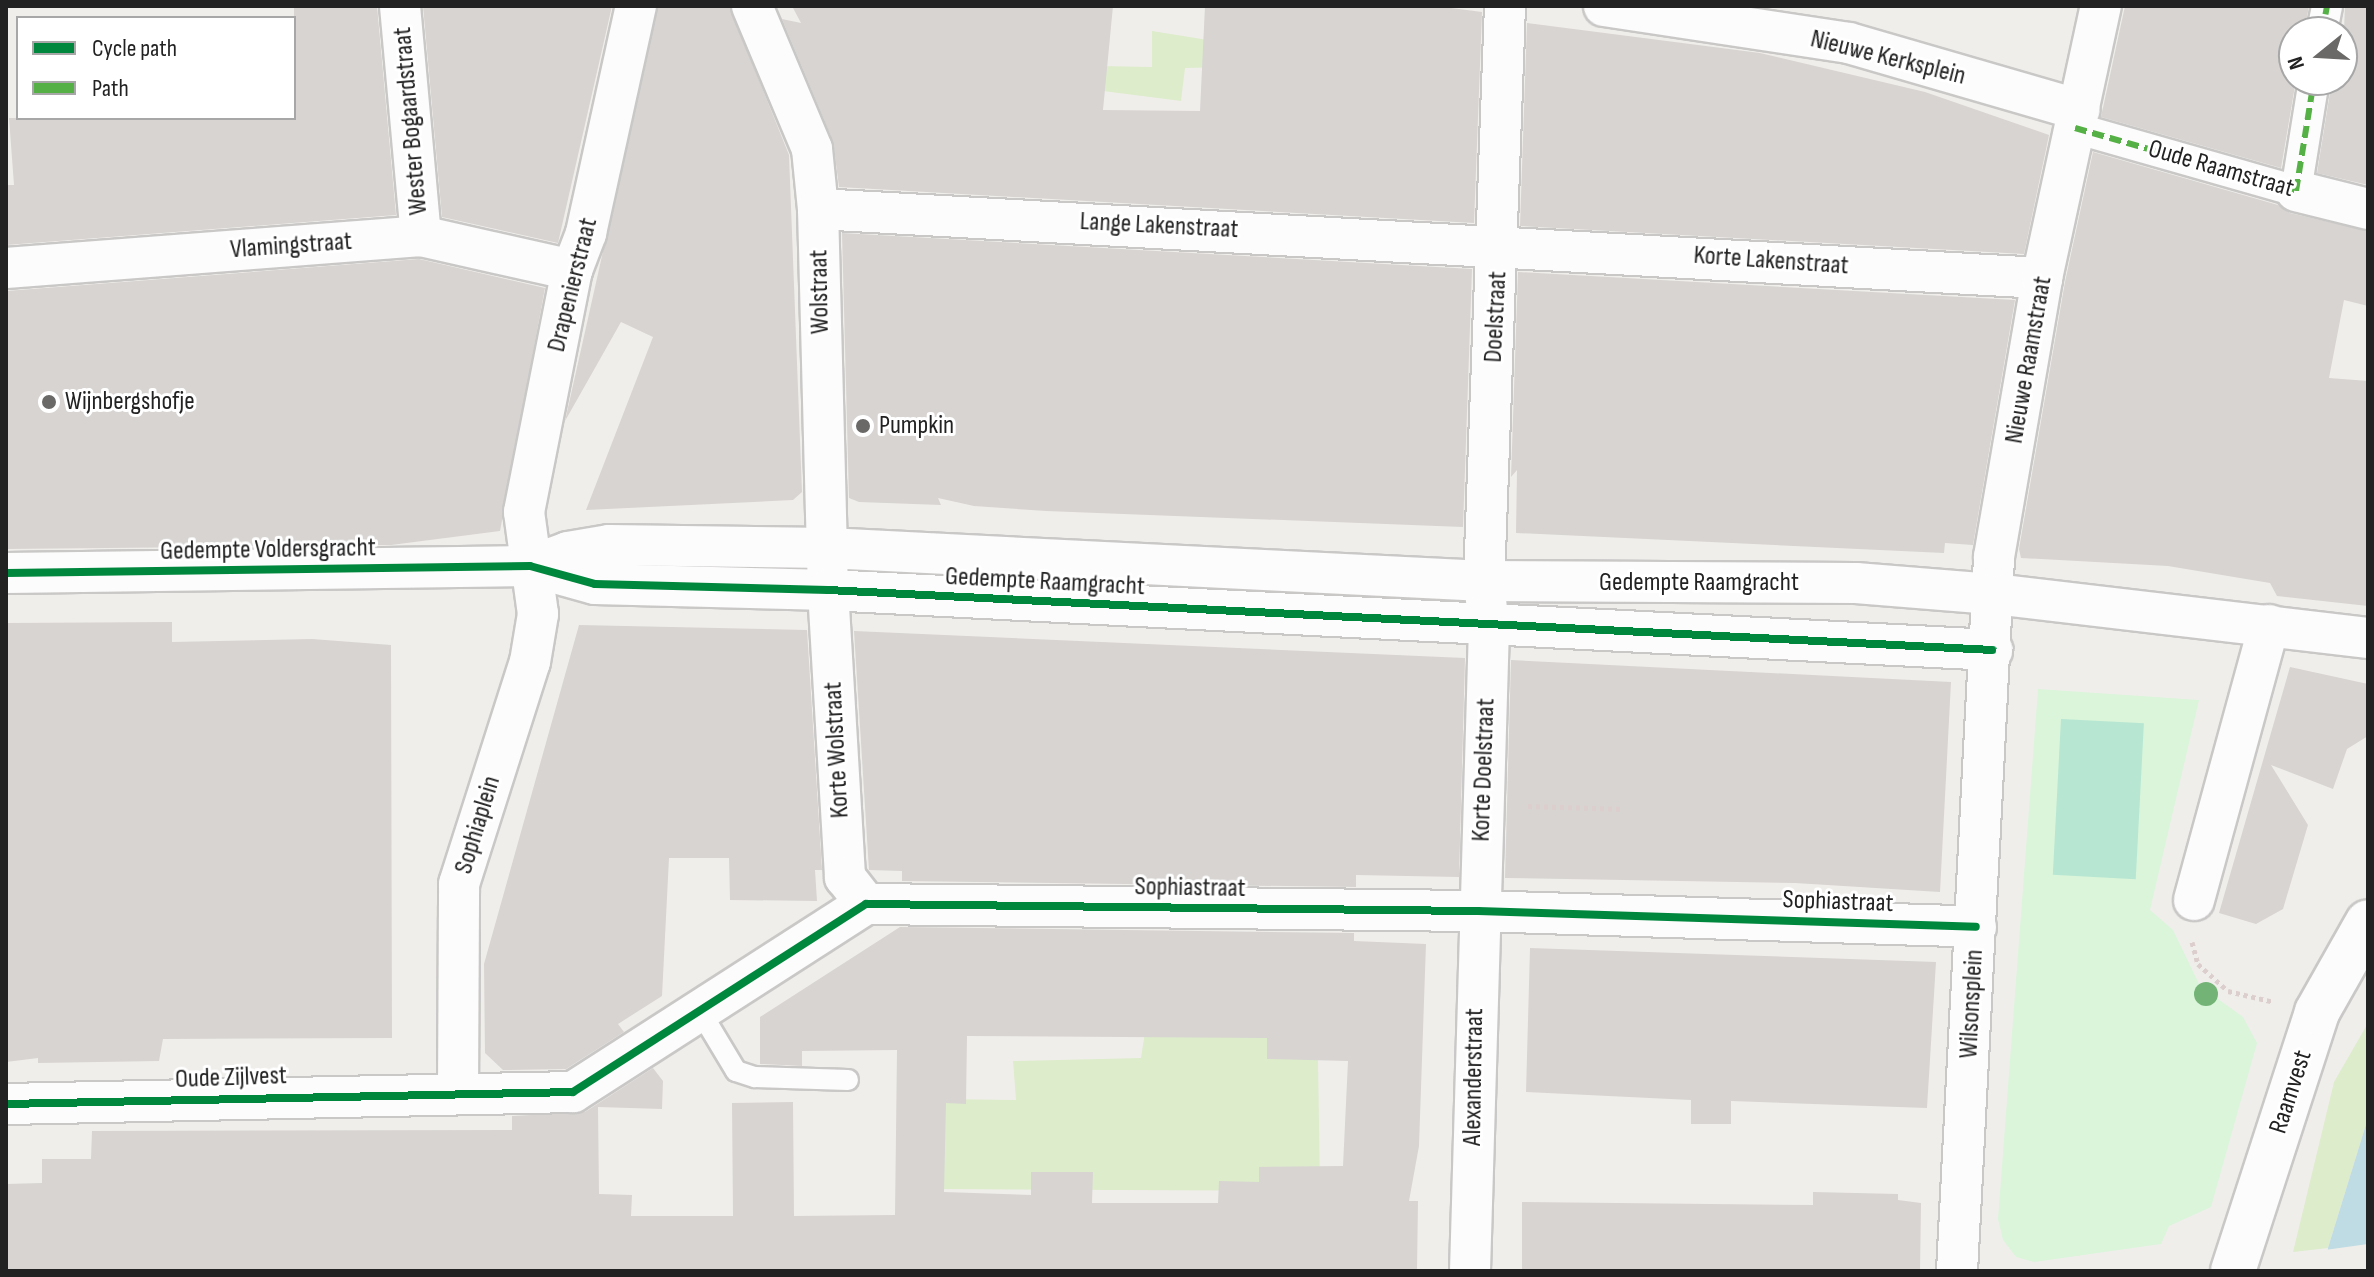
<!DOCTYPE html>
<style>
body{margin:0}
#map{position:relative;width:2374px;height:1277px;overflow:hidden;background:#f0eeeb;font-family:"Sofia Sans Condensed",sans-serif}
div>[style]{position:absolute}
.grass>*{inset:0;background:#ddeccb}
.park>*{inset:0;background:#daf5da}
.pitch>*{inset:0;background:#b7e6d2;transform-origin:0 0}
.water>*{inset:0;background:#bfdbe3}
.pier>*{inset:0;background:#f0eeeb}
.building>*{inset:0;background:#d7d4d2}
.path>*{height:5px;margin-top:-2.5px;transform-origin:0;background:repeating-linear-gradient(90deg,#dccecd 0 4px,transparent 0 8px)}
.roads{filter:drop-shadow(2px 0 #c9c8c7) drop-shadow(-2px 0 #c9c8c7) drop-shadow(0 2px #c9c8c7) drop-shadow(0 -2px #c9c8c7)}
.service>*{height:20px;margin:-10px;padding:0 10px;transform-origin:10px;border-radius:10px;background:#fdfcfc}
.pedestrian>*{height:30px;margin:-15px;padding:0 15px;transform-origin:15px;border-radius:15px;background:#fdfcfc}
.minor>*{height:40px;margin:-20px;padding:0 20px;transform-origin:20px;border-radius:20px;background:#fdfcfc}
.tertiary>*{height:44px;margin:-22px;padding:0 22px;transform-origin:22px;border-radius:22px;background:#fdfcfc}
.quiet>*{height:6px;margin-top:-3px;transform-origin:0;background:repeating-linear-gradient(90deg,#55b145 0 12px,transparent 0 18px)}
.cycleway>*{height:8px;margin:-4px;padding:0 4px;transform-origin:4px;border-radius:4px;background:#00873e}
.trees>*{width:24px;height:24px;margin:-12px;border-radius:50%;background:#73b476}
.dots>*{width:22px;height:22px;translate:-50% -50%;box-sizing:border-box;border:4px solid #fff;border-radius:50%}
span{translate:-50% -50%;white-space:nowrap;text-align:center;line-height:1.15;-webkit-text-stroke:6px #fff;paint-order:stroke}
.street-label{font-size:26px;color:#222}
.poi-label{font-size:26px;color:#222}
.left{translate:0 -50%;text-align:left}
.frame{position:absolute;inset:0;border:8px solid #222;pointer-events:none}
.legend{position:absolute;left:16px;top:16px;width:280px;height:104px;box-sizing:border-box;background:#fff;border:2px solid #a7a7a7;margin:0;padding:10px 14px;list-style:none;font-size:24px;color:#222}
.legend li{display:flex;align-items:center;gap:16px;height:40px}
.legend b{width:40px;border:2px solid #a7a7a7}
.north{position:absolute;left:2278px;top:16px;width:80px;height:80px;box-sizing:border-box;background:#fff;border:2px solid #a7a7a7;border-radius:50%;rotate:252deg;font-size:22px;font-weight:700;line-height:32px;text-align:center;color:#222}
.north::after{content:'';display:block;margin:auto;width:28px;height:36px;background:#6a6968;clip-path:polygon(50% 0,100% 100%,50% 72%,0 100%)}
</style>
<div id="map">
<div class="grass">
<i style="clip-path:polygon(1152px 31px,1358px 64px,1185px 68px,1181px 101px,1103px 91px,1101px 66px,1152px 67px)"></i>
<i style="clip-path:polygon(2368px 1023px,2368px 1118px,2328px 1248px,2293px 1252px,2334px 1082px)"></i>
<i style="clip-path:polygon(1146px 1025px,1275px 1026px,1318px 1057px,1320px 1191px,940px 1189px,940px 1099px,1016px 1100px,1013px 1061px,1141px 1058px)"></i>
</div>
<div class="park">
<i style="clip-path:polygon(2038px 689px,2199px 700px,2150px 910px,2173px 930px,2200px 986px,2243px 1017px,2257px 1043px,2211px 1207px,2169px 1226px,2161px 1244px,2034px 1262px,2016px 1257px,2003px 1240px,1998px 1219px)"></i>
</div>
<div class="pitch">
<i style="left:2061px;top:719px;width:83px;height:156px;rotate:3deg"></i>
</div>
<div class="water">
<i style="clip-path:polygon(2368px 1118px,2368px 1271px,2326px 1271px,2328px 1248px)"></i>
</div>
<div class="pier">
<i style="clip-path:polygon(2368px 1244px,2368px 1271px,2323px 1271px,2325px 1250px)"></i>
</div>
<div class="building">
<i style="clip-path:polygon(294px 6px,377px 6px,396px 215px,6px 245px,6px 185px,14px 185px,9px 118px,294px 118px)"></i>
<i style="clip-path:polygon(423px 6px,612px 6px,558px 243px,442px 217px)"></i>
<i style="clip-path:polygon(658px 6px,730px 8px,789px 155px,802px 492px,793px 500px,586px 510px,653px 337px,621px 322px,565px 421px)"></i>
<i style="clip-path:polygon(792px 6px,1113px 6px,1103px 110px,1200px 111px,1205px 6px,1436px 6px,1482px 12px,1474px 223px,839px 187px,833px 141px,782px 19px,801px 23px)"></i>
<i style="clip-path:polygon(2125px 6px,2309px 6px,2304px 32px,2294px 32px,2296px 80px,2281px 168px,2101px 117px)"></i>
<i style="clip-path:polygon(2345px 6px,2368px 6px,2368px 185px,2317px 173px,2332px 80px,2342px 80px)"></i>
<i style="clip-path:polygon(1527px 23px,1760px 53px,1925px 92px,2049px 135px,2024px 254px,1520px 226px)"></i>
<i style="clip-path:polygon(2093px 152px,2278px 205px,2290px 213px,2368px 231px,2368px 306px,2344px 300px,2329px 378px,2368px 381px,2368px 606px,2277px 596px,2270px 583px,2168px 566px,2021px 558px,2019px 549px,2065px 282px)"></i>
<i style="clip-path:polygon(842px 233px,1472px 269px,1463px 527px,1046px 511px,974px 506px,938px 498px,941px 505px,859px 502px,849px 498px)"></i>
<i style="clip-path:polygon(419px 259px,545px 288px,500px 531px,391px 545px,6px 549px,6px 291px)"></i>
<i style="clip-path:polygon(1518px 272px,2015px 300px,1973px 545px,1945px 543px,1944px 553px,1516px 533px,1517px 470px,1511px 477px)"></i>
<i style="clip-path:polygon(172px 622px,172px 642px,312px 639px,391px 645px,392px 1038px,163px 1039px,159px 1061px,38px 1063px,38px 1058px,6px 1062px,6px 623px)"></i>
<i style="clip-path:polygon(579px 625px,807px 630px,822px 870px,815px 870px,817px 901px,730px 900px,729px 858px,669px 858px,662px 996px,618px 1024px,624px 1032px,566px 1069px,503px 1070px,485px 1053px,484px 964px)"></i>
<i style="clip-path:polygon(854px 631px,1465px 658px,1459px 877px,1356px 875px,1356px 887px,902px 881px,902px 871px,869px 870px)"></i>
<i style="clip-path:polygon(1511px 660px,1951px 682px,1940px 892px,1795px 883px,1505px 878px)"></i>
<i style="clip-path:polygon(2290px 667px,2368px 684px,2368px 736px,2347px 749px,2333px 789px,2271px 765px,2308px 825px,2283px 909px,2256px 924px,2219px 913px)"></i>
<i style="clip-path:polygon(evenodd,900px 927px,1354px 933px,1354px 941px,1426px 944px,1419px 1146px,1409px 1201px,1418px 1201px,1417px 1271px,6px 1271px,6px 1184px,42px 1183px,42px 1159px,91px 1159px,92px 1131px,512px 1130px,512px 1116px,585px 1112px,653px 1068px,663px 1081px,662px 1109px,598px 1107px,599px 1194px,632px 1195px,631px 1216px,733px 1216px,732px 1103px,793px 1102px,794px 1216px,895px 1215px,897px 1050px,802px 1051px,802px 1066px,760px 1064px,760px 1017px,900px 927px,967px 1036px,1267px 1038px,1267px 1059px,1348px 1061px,1343px 1166px,1259px 1167px,1259px 1182px,1219px 1181px,1218px 1203px,1092px 1203px,1093px 1172px,1031px 1172px,1031px 1195px,944px 1192px,946px 1103px,966px 1104px,967px 1036px)"></i>
<i style="clip-path:polygon(1530px 948px,1936px 962px,1927px 1108px,1731px 1101px,1731px 1124px,1691px 1124px,1691px 1100px,1526px 1092px)"></i>
<i style="clip-path:polygon(1813px 1192px,1898px 1194px,1898px 1200px,1921px 1203px,1920px 1271px,1522px 1271px,1522px 1202px,1813px 1205px)"></i>
</div>
<div class="path">
<i style="left:1528px;top:806px;width:95px;rotate:1.8deg"></i>
<i style="left:2192px;top:942px;width:23px;rotate:75deg"></i>
<i style="left:2198px;top:964px;width:40px;rotate:42deg"></i>
<i style="left:2228px;top:991px;width:47px;rotate:13.4deg"></i>
</div>
<div class="roads">
<div class="service">
<i style="left:700px;top:1011px;width:70px;rotate:59deg"></i>
<i style="left:736px;top:1071px;width:20px;rotate:18deg"></i>
<i style="left:755px;top:1077px;width:93px;rotate:1.8deg"></i>
</div>
<div class="pedestrian">
<i style="left:2322px;top:32px;width:26px;rotate:-79deg"></i>
<i style="left:2075px;top:128px;width:230px;rotate:15.9deg"></i>
<i style="left:2296px;top:191px;width:112px;rotate:-80.8deg"></i>
</div>
<div class="minor">
<i style="left:400px;top:6px;width:231px;rotate:84.8deg"></i>
<i style="left:752px;top:6px;width:155px;rotate:67.2deg"></i>
<i style="left:812px;top:149px;width:60px;rotate:84.3deg"></i>
<i style="left:818px;top:209px;width:381px;rotate:88.5deg"></i>
<i style="left:828px;top:590px;width:288px;rotate:86.6deg"></i>
<i style="left:845px;top:877px;width:34px;rotate:52deg"></i>
<i style="left:1604px;top:6px;width:248px;rotate:8.6deg"></i>
<i style="left:1849px;top:43px;width:240px;rotate:16.2deg"></i>
<i style="left:2296px;top:191px;width:74px;rotate:14deg"></i>
<i style="left:818px;top:209px;width:1226px;rotate:3.23deg"></i>
<i style="left:6px;top:268px;width:416px;rotate:-4.4deg"></i>
<i style="left:421px;top:236px;width:155px;rotate:12.7deg"></i>
<i style="left:530px;top:566px;width:40px;rotate:-20.2deg"></i>
<i style="left:568px;top:552px;width:42px;rotate:-9.7deg"></i>
<i style="left:609px;top:545px;width:218px;rotate:0.8deg"></i>
<i style="left:827px;top:548px;width:658px;rotate:2.88deg"></i>
<i style="left:1484px;top:581px;width:372px;rotate:0.3deg"></i>
<i style="left:1856px;top:583px;width:138px;rotate:4.6deg"></i>
<i style="left:1994px;top:594px;width:377px;rotate:6.7deg"></i>
<i style="left:6px;top:573px;width:524px;rotate:-0.77deg"></i>
<i style="left:530px;top:566px;width:67px;rotate:15.5deg"></i>
<i style="left:595px;top:584px;width:233px;rotate:1.5deg"></i>
<i style="left:828px;top:590px;width:1166px;rotate:2.95deg"></i>
<i style="left:2194px;top:900px;width:285px;rotate:-74.7deg"></i>
<i style="left:458px;top:1091px;width:207px;rotate:-89.7deg"></i>
<i style="left:459px;top:884px;width:233px;rotate:-72.3deg"></i>
<i style="left:530px;top:662px;width:49px;rotate:-80.5deg"></i>
<i style="left:538px;top:614px;width:103px;rotate:-97.8deg"></i>
<i style="left:524px;top:512px;width:247px;rotate:-78.8deg"></i>
<i style="left:572px;top:270px;width:40px;rotate:-69deg"></i>
<i style="left:586px;top:233px;width:232px;rotate:-77.6deg"></i>
<i style="left:6px;top:1104px;width:567px;rotate:-1.21deg"></i>
<i style="left:573px;top:1092px;width:348px;rotate:-32.7deg"></i>
<i style="left:866px;top:904px;width:612px;rotate:0.66deg"></i>
<i style="left:1478px;top:911px;width:498px;rotate:1.8deg"></i>
<i style="left:1470px;top:1271px;width:643px;rotate:-88.31deg"></i>
<i style="left:1489px;top:628px;width:47px;rotate:-96.1deg"></i>
<i style="left:1484px;top:581px;width:575px;rotate:-87.91deg"></i>
<i style="left:1957px;top:1271px;width:715px;rotate:-87.03deg"></i>
<i style="left:1994px;top:557px;width:283px;rotate:-80.2deg"></i>
<i style="left:2042px;top:278px;width:278px;rotate:-77.8deg"></i>
</div>
<div class="tertiary">
<i style="left:2233px;top:1271px;width:272px;rotate:-72deg"></i>
<i style="left:2317px;top:1012px;width:103px;rotate:-60.5deg"></i>
</div>
</div>
<div class="quiet">
<i style="left:2322px;top:32px;width:26px;rotate:-79deg"></i>
<i style="left:2075px;top:128px;width:230px;rotate:15.9deg"></i>
<i style="left:2296px;top:191px;width:112px;rotate:-80.8deg"></i>
</div>
<div class="cycleway">
<i style="left:6px;top:573px;width:524px;rotate:-0.77deg"></i>
<i style="left:530px;top:566px;width:67px;rotate:15.5deg"></i>
<i style="left:595px;top:584px;width:233px;rotate:1.5deg"></i>
<i style="left:828px;top:590px;width:1166px;rotate:2.95deg"></i>
<i style="left:6px;top:1104px;width:567px;rotate:-1.21deg"></i>
<i style="left:573px;top:1092px;width:348px;rotate:-32.7deg"></i>
<i style="left:866px;top:904px;width:612px;rotate:0.66deg"></i>
<i style="left:1478px;top:911px;width:498px;rotate:1.8deg"></i>
</div>
<div class="trees">
<i style="left:2206px;top:994px"></i>
</div>
<div class="dots">
<i style="left:49px;top:402px;background:#6a6968"></i>
<i style="left:863px;top:426px;background:#6a6968"></i>
</div>
<div class="street-label">
<span style="left:1888px;top:58px;rotate:14deg">Nieuwe Kerksplein</span>
<span style="left:411px;top:121px;rotate:-95deg">Wester Bogaardstraat</span>
<span style="left:2221px;top:169px;rotate:16deg">Oude Raamstraat</span>
<span style="left:1159px;top:226px;rotate:3deg">Lange Lakenstraat</span>
<span style="left:291px;top:246px;rotate:-4deg">Vlamingstraat</span>
<span style="left:1771px;top:261px;rotate:4deg">Korte Lakenstraat</span>
<span style="left:573px;top:285px;rotate:-76deg">Drapenierstraat</span>
<span style="left:820px;top:292px;rotate:-91deg">Wolstraat</span>
<span style="left:1496px;top:317px;rotate:-87deg">Doelstraat</span>
<span style="left:2029px;top:360px;rotate:-80deg">Nieuwe Raamstraat</span>
<span style="left:268px;top:550px;rotate:-1deg">Gedempte Voldersgracht</span>
<span style="left:1045px;top:582px;rotate:3deg">Gedempte Raamgracht</span>
<span style="left:1699px;top:583px">Gedempte Raamgracht</span>
<span style="left:837px;top:750px;rotate:-93deg">Korte Wolstraat</span>
<span style="left:1484px;top:770px;rotate:-88deg">Korte Doelstraat</span>
<span style="left:478px;top:825px;rotate:-73deg">Sophiaplein</span>
<span style="left:1190px;top:888px;rotate:1deg">Sophiastraat</span>
<span style="left:1838px;top:902px;rotate:2deg">Sophiastraat</span>
<span style="left:1972px;top:1004px;rotate:-87deg">Wilsonsplein</span>
<span style="left:1474px;top:1077px;rotate:-89deg">Alexanderstraat</span>
<span style="left:231px;top:1078px;rotate:-2deg">Oude Zijlvest</span>
<span style="left:2291px;top:1092px;rotate:-72deg">Raamvest</span>
</div>
<div class="poi-label">
<span class="left" style="left:65px;top:402px">Wijnbergshofje</span>
<span class="left" style="left:879px;top:426px">Pumpkin</span>
</div>
<div class="frame"></div>
<ul class="legend">
<li><b style="height:10px;background:#00873e"></b>Cycle path</li>
<li><b style="height:10px;background:#55b145"></b>Path</li>
</ul>
<div class="north">N</div>
</div>
